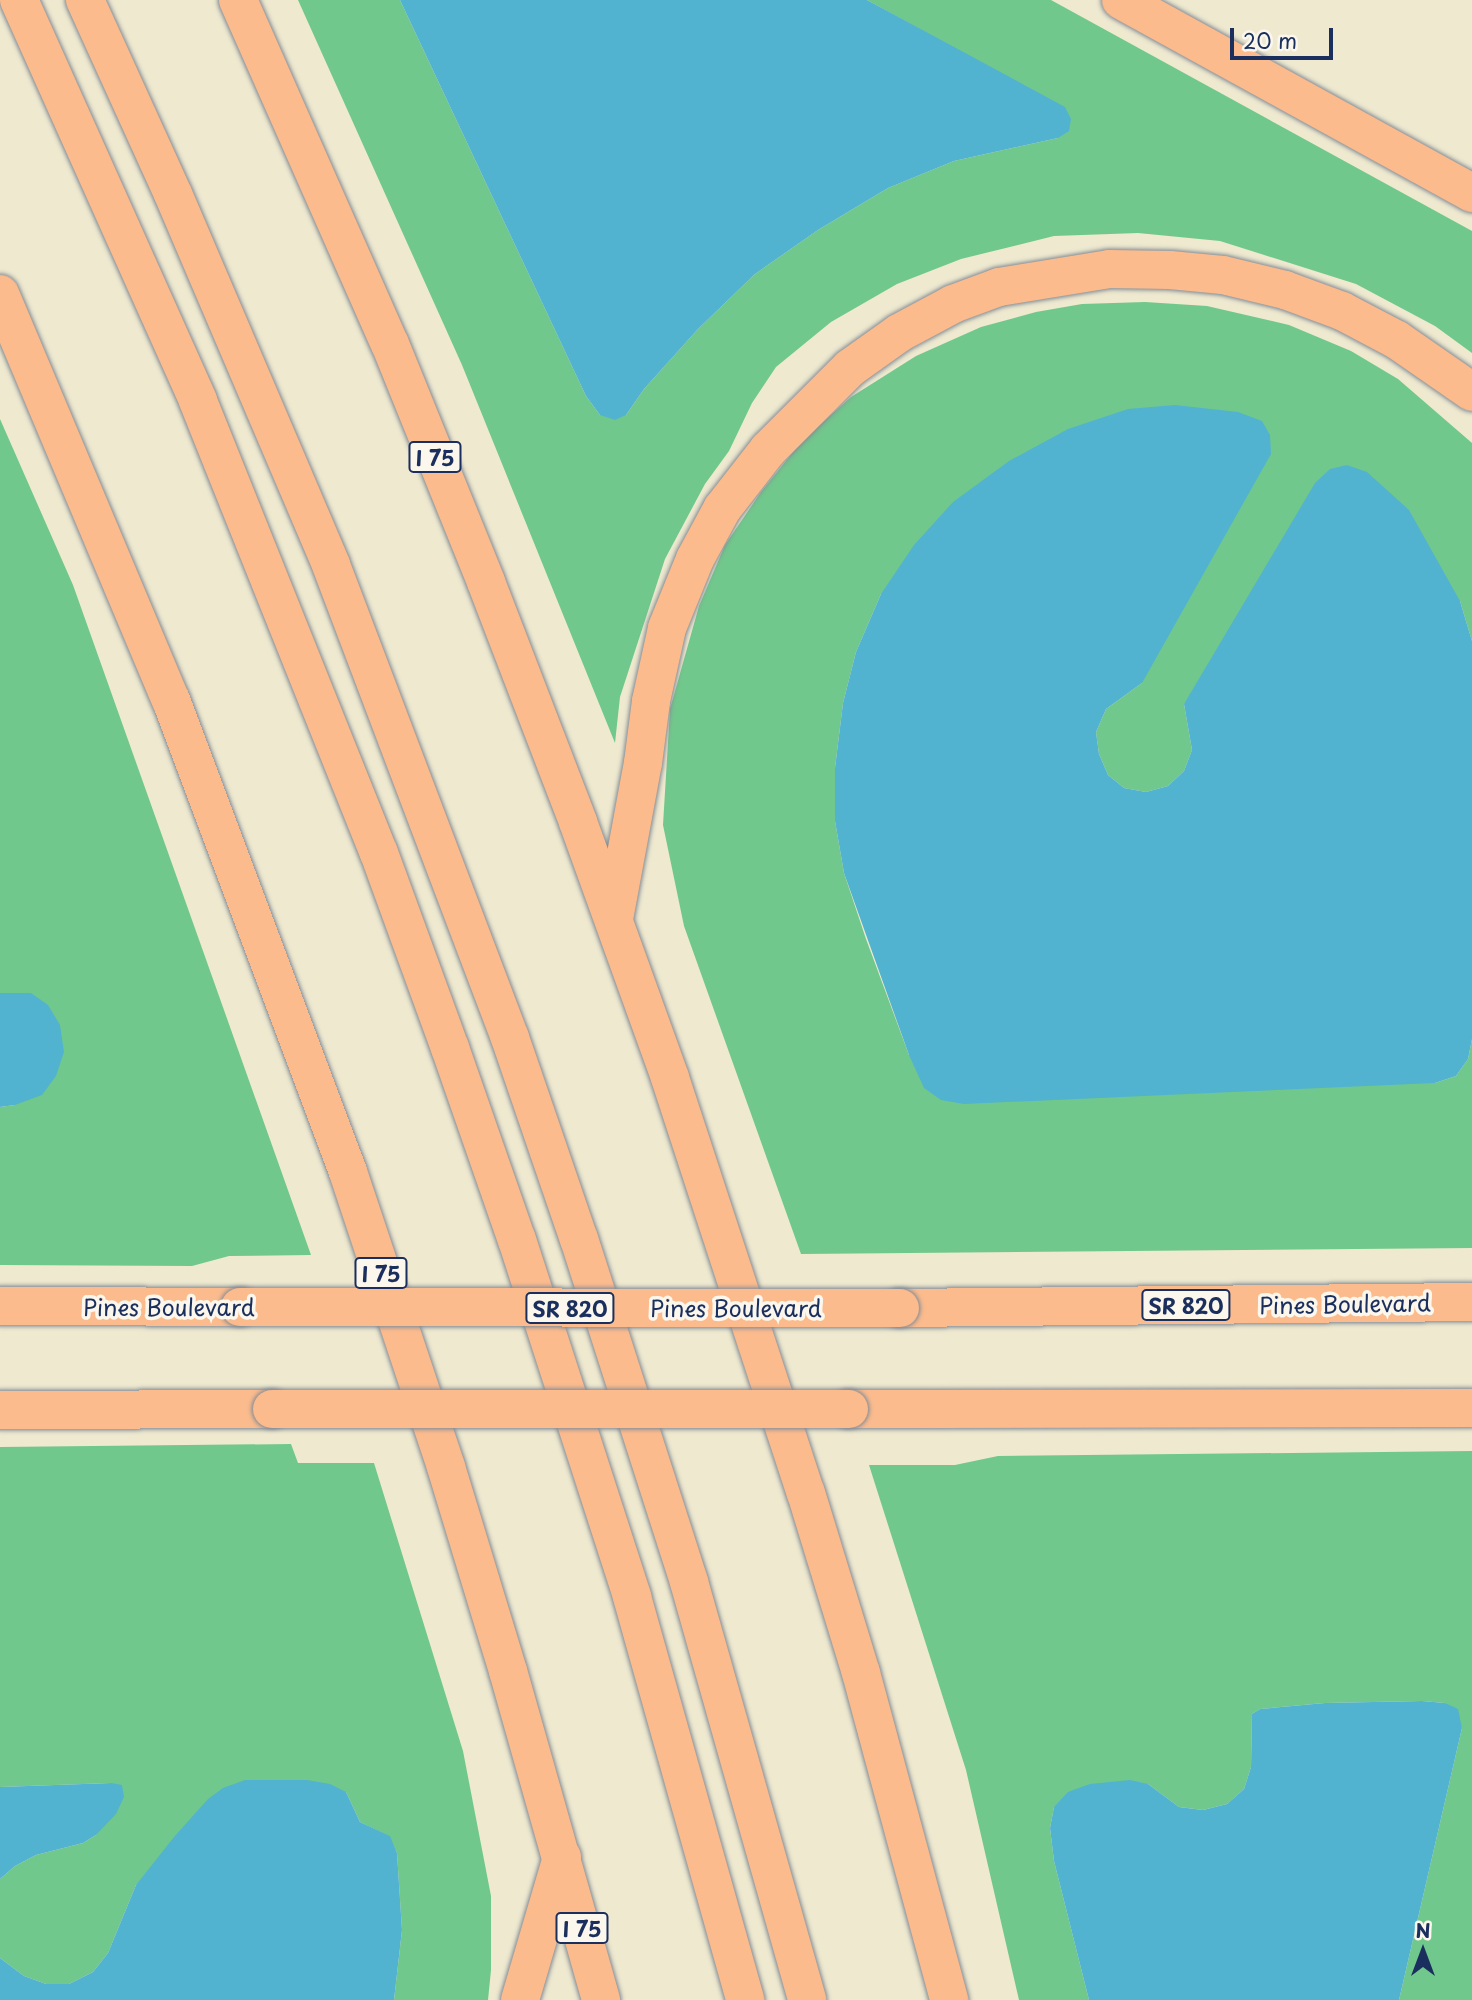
<!DOCTYPE html>
<html>
<head>
<meta charset="utf-8">
<style>
  body { margin:0 }
  #map { position:relative; width:1472px; height:2000px; overflow:hidden; background:#eee9cf; font-family:"Playpen Sans",sans-serif }
  div>[style] { position:absolute }
  .green>* { inset:0; background:#71c88c }
  .water>* { inset:0; background:#51b3cf }
  .roads { filter:drop-shadow(0 0 2px #848c96) drop-shadow(0 0 2px #848c96) }
  .primary>* { height:38px; margin:-19px; padding:0 19px; transform-origin:19px; border-radius:19px; background:#fbbb8d }
  .trunk>* { height:38px; margin:-19px; padding:0 19px; transform-origin:19px; border-radius:19px; background:#fbbb8d }
  .motorway>* { height:38px; margin:-19px; padding:0 19px; transform-origin:19px; border-radius:19px; background:#fbbb8d }
  .bridges { filter:drop-shadow(0 0 2px #848c96) drop-shadow(0 0 2px #848c96) }
  .trunk-bridge>* { height:38px; margin:-19px; padding:0 19px; transform-origin:19px; border-radius:19px; background:#fbbb8d }
  span { translate:-50% -50%; white-space:nowrap; text-align:center; line-height:1.15; -webkit-text-stroke:7px #fbf7ec; paint-order:stroke }
  .shield-label span { padding:2px 5px; background:#fbf7ec; border:2px solid; border-radius:5px; -webkit-text-stroke-width:0 }
  .shield-label { font-size:21px; color:#1b2f5e; font-weight:700 }
  .street-label { font-size:23px; color:#1b2f5e }
  .north { position:absolute; left:1388px; top:1916px; width:70px; height:70px; -webkit-text-stroke:5px #fbf7ec; paint-order:stroke; rotate:0deg; font-size:19px; font-weight:700; line-height:28px; text-align:center; color:#1b2f5e }
  .north::after { content:''; display:block; margin:auto; width:24px; height:32px; background:#1b2f5e; clip-path:polygon(50% 0,100% 100%,50% 72%,0 100%) }
  .scale { position:absolute; left:1230px; top:28px; width:103px; height:32px; box-sizing:border-box; border:4px solid #1b2f5e; border-top:0; padding-left:9px; font-size:21px; line-height:24px; white-space:nowrap; color:#1b2f5e; -webkit-text-stroke:5px #fbf7ec; paint-order:stroke }
</style>
</head>
<body>
<div id="map">
  <div class="green">
    <div style="clip-path:polygon(298px 0,400px 0,586px 396px,600px 415px,626px 415px,644px 389px,698px 329px,755px 274px,818px 230px,888px 188px,954px 161px,1058px 138px,936px 38px,867px 0,1051px 0,1472px 231px,1472px 353px,1435px 326px,1356px 284px,1220px 241px,1138px 233px,1054px 236px,961px 259px,897px 284px,831px 322px,776px 367px,752px 403px,729px 451px,705px 484px,665px 559px,620px 697px,615px 743px,462px 365px)"></div>
    <div style="clip-path:polygon(1145px 302px,1207px 306px,1289px 325px,1351px 351px,1398px 379px,1472px 443px,1472px 641px,1460px 601px,1184px 704px,1192px 750px,1184px 771px,1168px 786px,1146px 792px,1124px 788px,1108px 775px,1099px 754px,1096px 732px,1106px 709px,1142px 683px,881px 594px,856px 652px,843px 703px,835px 768px,835px 821px,844px 873px,866px 939px,909px 1055px,1435px 1083px,1456px 1076px,1468px 1059px,1472px 1039px,1472px 1248px,801px 1254px,684px 926px,663px 825px,670px 709px,699px 606px,725px 545px,761px 492px,802px 441px,851px 397px,916px 356px,981px 327px,1036px 312px,1082px 304px)"></div>
    <div style="clip-path:polygon(0 419px,73px 585px,311px 1255px,229px 1256px,192px 1266px,0 1265px,0 1107px,15px 1105px,31px 993px,0 993px)"></div>
    <div style="clip-path:polygon(291px 1444px,298px 1463px,374px 1463px,463px 1751px,491px 1896px,491px 1970px,488px 2000px,394px 2000px,402px 1930px,397px 1853px,389px 1836px,360px 1822px,346px 1792px,136px 1885px,108px 1953px,93px 1972px,69px 1984px,46px 1984px,24px 1976px,0 1958px,0 1879px,15px 1866px,36px 1855px,83px 1843px,96px 1835px,111px 1783px,0 1787px,0 1447px)"></div>
    <div style="clip-path:polygon(1472px 1451px,1472px 2000px,1399px 2000px,1462px 1728px,1445px 1703px,1422px 1701px,1325px 1703px,1260px 1709px,1252px 1714px,1251px 1767px,1244px 1789px,1227px 1804px,1203px 1810px,1179px 1807px,1148px 1784px,1054px 1807px,1050px 1828px,1054px 1861px,1089px 2000px,1019px 2000px,966px 1770px,869px 1465px,955px 1465px,998px 1456px)"></div>
  </div>
  <div class="water">
    <div style="clip-path:polygon(400px 0,867px 0,1065px 107px,1071px 119px,1069px 131px,1058px 138px,954px 161px,888px 188px,818px 230px,755px 274px,698px 329px,644px 389px,626px 415px,615px 420px,600px 415px,586px 396px)"></div>
    <div style="clip-path:polygon(1175px 405px,1238px 412px,1262px 421px,1270px 435px,1271px 454px,1142px 683px,1106px 709px,1096px 732px,1099px 754px,1108px 775px,1124px 788px,1146px 792px,1168px 786px,1184px 771px,1192px 750px,1184px 704px,1315px 483px,1330px 469px,1347px 465px,1367px 472px,1409px 510px,1460px 601px,1472px 641px,1472px 1039px,1468px 1059px,1456px 1076px,1435px 1083px,964px 1104px,941px 1100px,924px 1088px,909px 1055px,844px 873px,835px 821px,835px 768px,843px 703px,856px 652px,881px 594px,914px 545px,953px 502px,1009px 461px,1068px 429px,1128px 409px)"></div>
    <div style="clip-path:polygon(0 993px,31px 993px,48px 1005px,60px 1025px,64px 1052px,56px 1076px,42px 1095px,15px 1105px,0 1107px)"></div>
    <div style="clip-path:polygon(1422px 1701px,1445px 1703px,1458px 1709px,1462px 1728px,1399px 2000px,1089px 2000px,1054px 1861px,1050px 1828px,1054px 1807px,1068px 1792px,1090px 1784px,1130px 1780px,1148px 1784px,1179px 1807px,1203px 1810px,1227px 1804px,1244px 1789px,1251px 1767px,1252px 1714px,1260px 1709px,1325px 1703px)"></div>
    <div style="clip-path:polygon(245px 1780px,307px 1780px,330px 1784px,346px 1792px,360px 1822px,390px 1836px,397px 1853px,402px 1930px,394px 2000px,0 2000px,0 1958px,24px 1976px,46px 1984px,69px 1984px,93px 1972px,108px 1953px,136px 1885px,174px 1837px,208px 1799px,223px 1788px)"></div>
    <div style="clip-path:polygon(111px 1783px,122px 1785px,124px 1797px,116px 1814px,96px 1835px,83px 1843px,36px 1855px,15px 1866px,0 1879px,0 1787px)"></div>
  </div>
  <div class="roads">
    <div class="primary">
      <div style="left:849px;top:1409px;width:83px"></div>
    </div>
    <div class="trunk">
      <div style="left:0;top:1306px;width:240px;rotate:0.2deg"></div>
      <div style="left:900px;top:1308px;width:572px;rotate:-0.6deg"></div>
      <div style="left:932px;top:1409px;width:540px;rotate:-0.11deg"></div>
      <div style="left:0;top:1410px;width:272px;rotate:-0.2deg"></div>
    </div>
    <div class="motorway">
      <div style="left:19px;top:0;width:439px;rotate:65.9deg"></div>
      <div style="left:198px;top:401px;width:487px;rotate:68.2deg"></div>
      <div style="left:379px;top:853px;width:208px;rotate:70deg"></div>
      <div style="left:450px;top:1048px;width:203px;rotate:70.8deg"></div>
      <div style="left:517px;top:1240px;width:375px;rotate:72.1deg"></div>
      <div style="left:632px;top:1597px;width:419px;rotate:74.3deg"></div>
      <div style="left:85px;top:0;width:213px;rotate:65.6deg"></div>
      <div style="left:173px;top:194px;width:403px;rotate:66.9deg"></div>
      <div style="left:331px;top:565px;width:506px;rotate:69.27deg"></div>
      <div style="left:510px;top:1038px;width:213px;rotate:71.1deg"></div>
      <div style="left:579px;top:1239px;width:360px;rotate:72.2deg"></div>
      <div style="left:689px;top:1582px;width:434px;rotate:74.2deg"></div>
      <div style="left:238px;top:0;width:376px;rotate:66.2deg"></div>
      <div style="left:390px;top:344px;width:257px;rotate:68deg"></div>
      <div style="left:486px;top:582px;width:257px;rotate:69deg"></div>
      <div style="left:578px;top:822px;width:272px;rotate:70.2deg"></div>
      <div style="left:670px;top:1078px;width:437px;rotate:71.9deg"></div>
      <div style="left:806px;top:1493px;width:188px;rotate:73deg"></div>
      <div style="left:861px;top:1673px;width:339px;rotate:74.9deg"></div>
      <div style="left:1121px;top:0;width:401px;rotate:28.8deg"></div>
      <div style="left:0;top:294px;width:441px;rotate:67.2deg"></div>
      <div style="left:171px;top:700px;width:504px;rotate:69.44deg"></div>
      <div style="left:348px;top:1172px;width:311px;rotate:71.6deg"></div>
      <div style="left:446px;top:1467px;width:213px;rotate:73.1deg"></div>
      <div style="left:508px;top:1671px;width:342px;rotate:74.2deg"></div>
      <div style="left:614px;top:919px;width:159px;rotate:-79.5deg"></div>
      <div style="left:643px;top:763px;width:63px;rotate:-82.6deg"></div>
      <div style="left:651px;top:701px;width:75px;rotate:-77.6deg"></div>
      <div style="left:667px;top:628px;width:74px;rotate:-67.9deg"></div>
      <div style="left:695px;top:559px;width:57px;rotate:-61.6deg"></div>
      <div style="left:722px;top:509px;width:75px;rotate:-52.1deg"></div>
      <div style="left:768px;top:450px;width:116px;rotate:-45deg"></div>
      <div style="left:850px;top:368px;width:60px;rotate:-35.5deg"></div>
      <div style="left:899px;top:333px;width:61px;rotate:-28.2deg"></div>
      <div style="left:953px;top:304px;width:49px;rotate:-20.3deg"></div>
      <div style="left:999px;top:287px;width:112px;rotate:-9.2deg"></div>
      <div style="left:1110px;top:269px;width:60px;rotate:1deg"></div>
      <div style="left:1170px;top:270px;width:53px;rotate:5.4deg"></div>
      <div style="left:1223px;top:275px;width:64px;rotate:13.6deg"></div>
      <div style="left:1285px;top:290px;width:61px;rotate:20.2deg"></div>
      <div style="left:1342px;top:311px;width:62px;rotate:27.8deg"></div>
      <div style="left:1397px;top:340px;width:91px;rotate:34.7deg"></div>
      <div style="left:520px;top:2000px;width:149px;rotate:-73.6deg"></div>
    </div>
  </div>
  <div class="bridges">
    <div class="trunk-bridge">
      <div style="left:240px;top:1307px;width:660px;rotate:0.09deg"></div>
      <div style="left:272px;top:1409px;width:577px"></div>
    </div>
  </div>
  <div class="shield-label">
    <span style="left:435px;top:457px">I 75</span>
    <span style="left:381px;top:1273px">I 75</span>
    <span style="left:1186px;top:1305px">SR 820</span>
    <span style="left:570px;top:1308px">SR 820</span>
    <span style="left:582px;top:1928px">I 75</span>
  </div>
  <div class="street-label">
    <span style="left:1345px;top:1304px;rotate:-1deg">Pines Boulevard</span>
    <span style="left:169px;top:1307px">Pines Boulevard</span>
    <span style="left:736px;top:1308px">Pines Boulevard</span>
  </div>
  <div class="north">N</div>
  <div class="scale">20 m</div>
</div>
</body>
</html>
